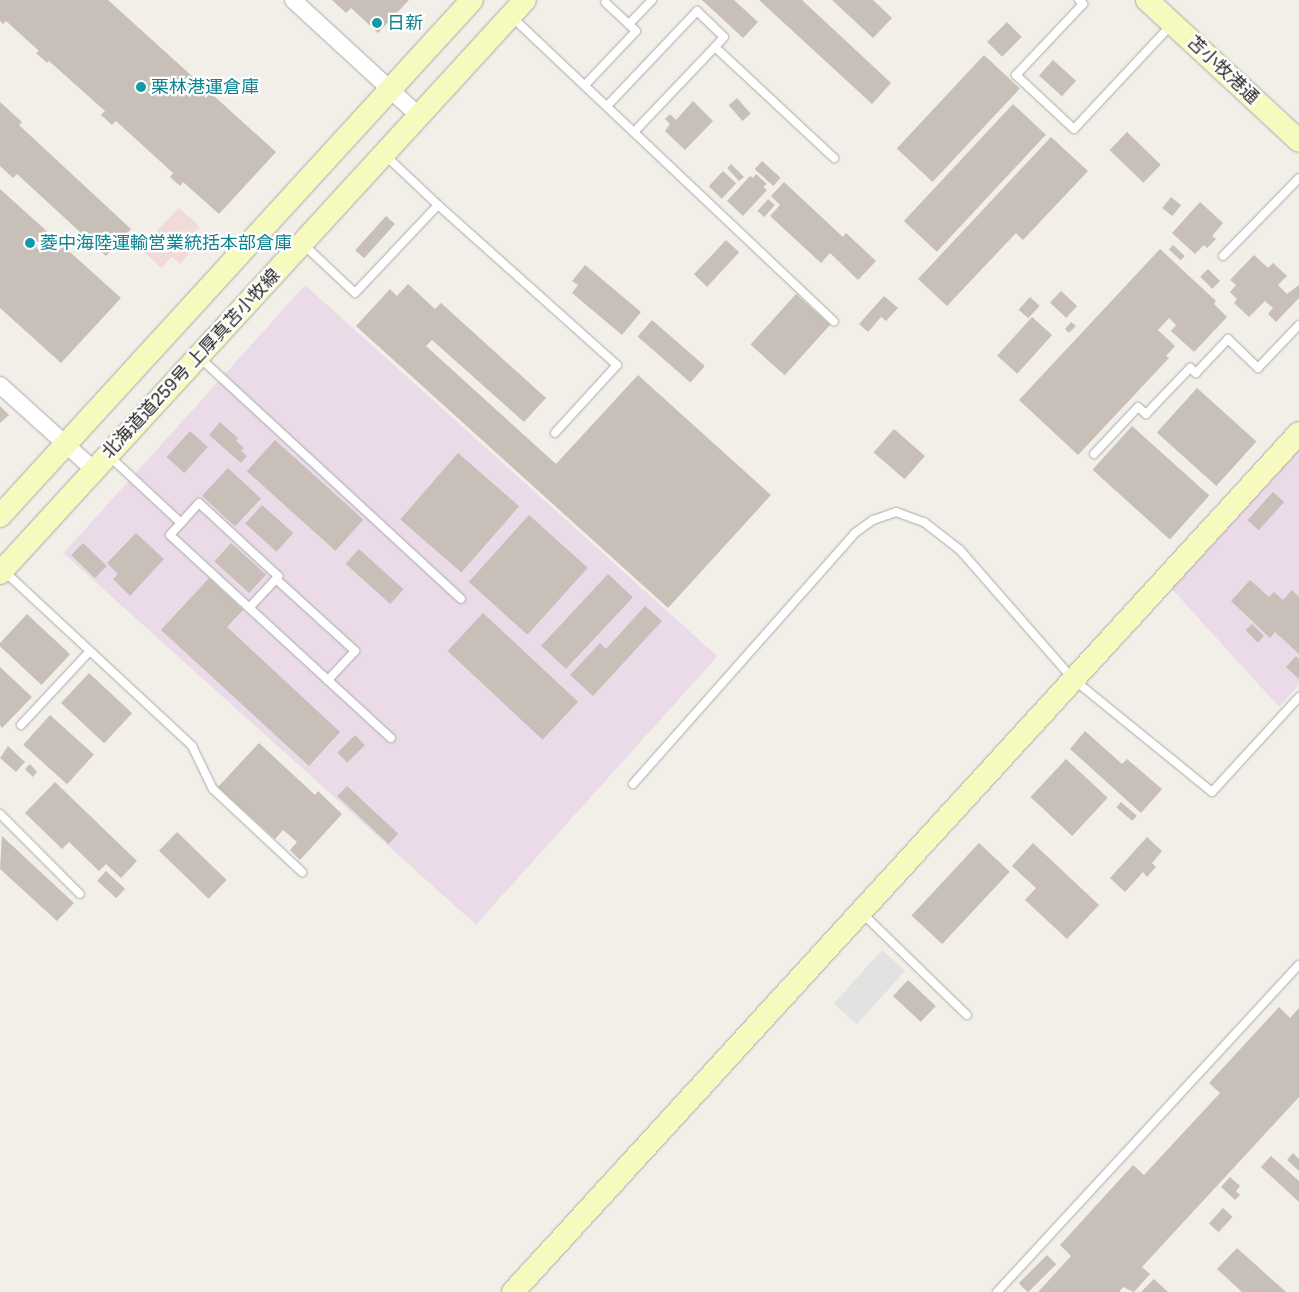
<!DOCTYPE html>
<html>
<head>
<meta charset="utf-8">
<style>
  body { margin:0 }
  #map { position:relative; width:1299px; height:1292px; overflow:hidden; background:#f2efe9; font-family:Helvetica,"Noto Sans JP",sans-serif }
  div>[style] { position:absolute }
  .commercial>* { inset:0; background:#f2dad9 }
  .industrial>* { inset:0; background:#ebdbe8; transform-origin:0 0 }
  .parking>* { inset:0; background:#e2e2e2; transform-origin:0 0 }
  .building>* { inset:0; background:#c7bfb8; transform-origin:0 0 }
  .roads { filter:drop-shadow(0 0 1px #a9a9a9) drop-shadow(0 0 1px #a9a9a9) }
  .lane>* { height:8px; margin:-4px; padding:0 4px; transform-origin:4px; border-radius:4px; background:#fff }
  .street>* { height:16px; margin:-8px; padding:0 8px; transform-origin:8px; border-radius:8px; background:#fff }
  .secondary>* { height:22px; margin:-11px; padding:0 11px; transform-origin:11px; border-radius:11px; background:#f7fabf }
  .dots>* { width:14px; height:14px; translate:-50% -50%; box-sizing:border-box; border:2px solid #fff; border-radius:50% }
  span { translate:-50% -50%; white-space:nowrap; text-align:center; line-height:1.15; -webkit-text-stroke:4.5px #fff; paint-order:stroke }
  .culture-label { font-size:18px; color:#0d838f }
  .left { translate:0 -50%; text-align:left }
  .street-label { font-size:18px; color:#222 }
</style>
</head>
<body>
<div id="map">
  <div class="commercial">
    <div style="clip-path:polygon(179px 208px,200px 227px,182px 246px,190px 253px,180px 264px,172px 257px,161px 268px,140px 248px)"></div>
  </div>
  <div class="industrial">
    <div style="left:305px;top:285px;width:555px;height:361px;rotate:42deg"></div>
    <div style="clip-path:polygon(1299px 449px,1299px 685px,1279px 707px,1171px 588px)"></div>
  </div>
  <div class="parking">
    <div style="left:882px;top:950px;width:31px;height:72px;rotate:42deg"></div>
  </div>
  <div class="building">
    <div style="clip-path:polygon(0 0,108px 0,276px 152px,219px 214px,183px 182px,180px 186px,170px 177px,173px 173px,116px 121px,112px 125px,101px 115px,105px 111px,49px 61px,47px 63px,36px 53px,39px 51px,6px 21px,3px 24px,0 21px)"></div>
    <div style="clip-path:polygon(332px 0,409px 0,378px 33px,351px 8px,346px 13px)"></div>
    <div style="clip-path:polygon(702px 0,734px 0,758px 22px,743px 38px)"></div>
    <div style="clip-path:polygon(759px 0,802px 0,891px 83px,872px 104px)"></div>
    <div style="clip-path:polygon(832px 0,873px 0,892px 18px,873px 38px)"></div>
    <div style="left:1007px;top:22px;width:21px;height:28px;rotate:45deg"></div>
    <div style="left:984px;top:55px;width:49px;height:128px;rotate:43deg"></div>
    <div style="left:1053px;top:60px;width:31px;height:21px;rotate:42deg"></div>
    <div style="left:737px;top:98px;width:21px;height:11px;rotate:49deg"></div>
    <div style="clip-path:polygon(693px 101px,713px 121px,685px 150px,665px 131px,670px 124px,665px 119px,670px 114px,676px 120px)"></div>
    <div style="clip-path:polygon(0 102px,22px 122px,19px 125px,131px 229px,106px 256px,17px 174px,13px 178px,0 166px)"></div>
    <div style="left:1013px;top:104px;width:45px;height:160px;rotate:43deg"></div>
    <div style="left:1127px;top:132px;width:47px;height:25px;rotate:44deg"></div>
    <div style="clip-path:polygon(1051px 137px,1088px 171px,1023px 240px,1016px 233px,947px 306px,918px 279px)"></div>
    <div style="left:762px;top:161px;width:25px;height:11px;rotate:42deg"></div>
    <div style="clip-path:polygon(731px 164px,744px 177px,739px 181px,727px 168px)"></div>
    <div style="left:723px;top:171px;width:18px;height:21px;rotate:43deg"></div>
    <div style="clip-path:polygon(756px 174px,767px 184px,763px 187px,767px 190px,743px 216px,727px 201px,750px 176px,753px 178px)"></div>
    <div style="clip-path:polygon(784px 182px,843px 237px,846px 233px,876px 261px,858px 280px,830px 253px,821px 263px,770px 216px,780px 205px,771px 196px)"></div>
    <div style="clip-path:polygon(0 189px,121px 298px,61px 363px,0 308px)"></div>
    <div style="left:1171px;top:197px;width:13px;height:14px;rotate:39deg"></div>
    <div style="left:768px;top:199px;width:9px;height:16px;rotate:41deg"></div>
    <div style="clip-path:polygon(1200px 202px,1223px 223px,1212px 236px,1216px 239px,1207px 248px,1204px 245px,1195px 254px,1172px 233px)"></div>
    <div style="left:386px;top:216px;width:12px;height:46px;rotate:42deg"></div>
    <div style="left:726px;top:240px;width:18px;height:47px;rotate:43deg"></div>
    <div style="left:1173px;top:245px;width:16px;height:6px;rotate:43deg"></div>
    <div style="clip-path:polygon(1160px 249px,1216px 301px,1214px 304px,1227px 317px,1194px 352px,1171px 331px,1176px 325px,1169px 318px,1158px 330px,1175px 346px,1166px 356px,1169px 358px,1078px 455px,1019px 400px)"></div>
    <div style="clip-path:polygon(1254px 255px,1268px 268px,1273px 263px,1287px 276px,1278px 285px,1287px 294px,1299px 285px,1299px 298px,1276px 322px,1268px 314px,1273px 308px,1265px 301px,1249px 317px,1234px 303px,1237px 299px,1230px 292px,1236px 285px,1230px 280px)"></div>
    <div style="clip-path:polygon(585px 265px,641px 312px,622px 335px,572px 293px,578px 285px,572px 281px)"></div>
    <div style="left:1208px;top:269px;width:17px;height:11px;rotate:45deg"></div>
    <div style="clip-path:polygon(408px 284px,435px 309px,441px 303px,546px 398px,524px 422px,432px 340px,426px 346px,556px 464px,638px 375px,771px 495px,668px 608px,356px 326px,390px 289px,397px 296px)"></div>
    <div style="left:1061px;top:291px;width:22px;height:16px;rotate:43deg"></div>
    <div style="left:796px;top:294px;width:46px;height:68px;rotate:42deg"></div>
    <div style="clip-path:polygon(884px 296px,898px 308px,886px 321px,881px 317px,868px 332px,859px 324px)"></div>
    <div style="left:1030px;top:297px;width:13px;height:17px;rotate:42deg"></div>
    <div style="left:1032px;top:317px;width:27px;height:52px;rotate:42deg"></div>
    <div style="left:652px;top:320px;width:70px;height:22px;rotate:41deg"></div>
    <div style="clip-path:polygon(1071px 322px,1076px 326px,1069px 333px,1065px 329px)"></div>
    <div style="left:1197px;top:388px;width:80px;height:60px;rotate:42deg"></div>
    <div style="clip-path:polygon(0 406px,9px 415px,0 423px)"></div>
    <div style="clip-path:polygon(220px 422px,238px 438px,236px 441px,244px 448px,241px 451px,247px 456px,241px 463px,209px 435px)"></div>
    <div style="left:1132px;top:426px;width:104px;height:59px;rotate:42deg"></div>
    <div style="left:894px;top:429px;width:41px;height:31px;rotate:41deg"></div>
    <div style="left:190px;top:431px;width:24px;height:35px;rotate:42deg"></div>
    <div style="left:275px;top:440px;width:119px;height:42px;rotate:42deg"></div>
    <div style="left:458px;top:453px;width:81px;height:88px;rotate:41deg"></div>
    <div style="left:228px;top:468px;width:45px;height:38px;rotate:43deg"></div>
    <div style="left:1273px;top:492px;width:15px;height:38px;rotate:42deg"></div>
    <div style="left:262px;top:505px;width:42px;height:25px;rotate:42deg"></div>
    <div style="left:529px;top:515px;width:79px;height:90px;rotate:42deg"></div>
    <div style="clip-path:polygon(136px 533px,164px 559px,130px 596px,113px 579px,118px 574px,107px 563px)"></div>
    <div style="left:83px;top:543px;width:33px;height:17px;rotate:44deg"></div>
    <div style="left:231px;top:543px;width:47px;height:25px;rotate:42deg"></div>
    <div style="left:359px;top:549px;width:60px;height:20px;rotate:42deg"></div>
    <div style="left:608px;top:574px;width:34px;height:98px;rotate:43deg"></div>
    <div style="clip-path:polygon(209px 578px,243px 610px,227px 627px,340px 732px,309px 766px,161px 630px)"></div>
    <div style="clip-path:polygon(1250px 580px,1269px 597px,1274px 592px,1283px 600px,1292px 590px,1299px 597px,1299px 654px,1275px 632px,1270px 638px,1231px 601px)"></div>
    <div style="clip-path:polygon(645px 606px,662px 621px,593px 696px,570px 675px,600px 643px,606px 649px)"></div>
    <div style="left:483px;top:613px;width:130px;height:52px;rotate:43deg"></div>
    <div style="left:27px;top:614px;width:59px;height:42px;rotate:43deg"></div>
    <div style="left:1252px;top:624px;width:17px;height:9px;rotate:45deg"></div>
    <div style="clip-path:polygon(1296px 656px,1299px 659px,1299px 679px,1286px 667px)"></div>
    <div style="clip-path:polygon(0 667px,32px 697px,2px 728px,0 725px)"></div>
    <div style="left:89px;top:673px;width:59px;height:41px;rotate:43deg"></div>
    <div style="left:50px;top:715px;width:59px;height:40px;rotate:42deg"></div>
    <div style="clip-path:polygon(1085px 731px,1122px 764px,1127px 759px,1162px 789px,1141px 813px,1070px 749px)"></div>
    <div style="left:355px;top:735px;width:14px;height:25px;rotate:45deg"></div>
    <div style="clip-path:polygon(259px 743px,315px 795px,318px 791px,342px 814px,300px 860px,290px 850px,297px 842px,283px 830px,275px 839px,218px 787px)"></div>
    <div style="clip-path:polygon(8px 746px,25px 762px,16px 772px,0 758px)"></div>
    <div style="left:1066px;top:759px;width:57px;height:52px;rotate:43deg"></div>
    <div style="clip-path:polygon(30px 764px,37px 772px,33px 777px,25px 769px)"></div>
    <div style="clip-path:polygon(55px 782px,137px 861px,121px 878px,106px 864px,99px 871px,69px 842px,62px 849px,25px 813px)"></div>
    <div style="left:347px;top:786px;width:70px;height:14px;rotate:43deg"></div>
    <div style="left:1121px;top:802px;width:21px;height:7px;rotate:41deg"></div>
    <div style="left:177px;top:832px;width:69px;height:26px;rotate:44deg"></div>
    <div style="clip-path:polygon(2px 836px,74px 903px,57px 921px,0 869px)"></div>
    <div style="clip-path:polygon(1147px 837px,1162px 851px,1152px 863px,1156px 867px,1147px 877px,1143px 872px,1125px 892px,1110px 878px)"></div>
    <div style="left:979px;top:843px;width:42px;height:99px;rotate:43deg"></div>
    <div style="clip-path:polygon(1033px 843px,1099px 905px,1067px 939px,1025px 900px,1036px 888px,1012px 866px)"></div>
    <div style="left:106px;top:871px;width:26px;height:13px;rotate:43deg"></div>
    <div style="left:908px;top:980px;width:38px;height:22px;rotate:43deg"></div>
    <div style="clip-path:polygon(1279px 1007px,1290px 1018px,1299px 1008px,1299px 1097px,1142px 1267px,1150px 1274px,1134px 1292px,1123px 1287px,1119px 1292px,1038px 1292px,1071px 1256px,1060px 1245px,1133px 1165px,1144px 1175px,1220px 1093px,1209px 1083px)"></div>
    <div style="clip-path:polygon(1293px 1153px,1299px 1159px,1299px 1171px,1287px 1160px)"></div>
    <div style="clip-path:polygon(1271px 1156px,1299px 1181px,1299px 1202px,1261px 1167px)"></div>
    <div style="clip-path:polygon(1230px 1177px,1240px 1186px,1236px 1191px,1240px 1195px,1235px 1200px,1221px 1187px)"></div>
    <div style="left:1223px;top:1208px;width:13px;height:21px;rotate:42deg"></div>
    <div style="clip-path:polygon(1237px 1248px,1286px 1292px,1242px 1292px,1217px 1269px)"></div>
    <div style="left:1047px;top:1255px;width:13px;height:40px;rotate:45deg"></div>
    <div style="clip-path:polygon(1154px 1279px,1168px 1292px,1141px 1292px)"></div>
  </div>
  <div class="roads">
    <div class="lane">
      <div style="left:1079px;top:0;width:6px;rotate:45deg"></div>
      <div style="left:1083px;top:4px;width:98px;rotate:133.3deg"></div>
      <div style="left:1016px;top:75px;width:79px;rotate:43deg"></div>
      <div style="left:1074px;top:129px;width:142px;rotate:-47deg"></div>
      <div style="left:512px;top:17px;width:443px;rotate:43.4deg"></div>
      <div style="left:629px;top:24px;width:33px;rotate:-46deg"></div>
      <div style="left:585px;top:85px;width:74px;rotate:-46.6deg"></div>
      <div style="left:636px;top:31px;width:42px;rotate:-136.9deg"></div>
      <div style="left:607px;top:106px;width:131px;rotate:-46.5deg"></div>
      <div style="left:697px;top:11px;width:37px;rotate:44deg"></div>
      <div style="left:724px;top:37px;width:13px;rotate:132deg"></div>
      <div style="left:634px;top:132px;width:117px;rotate:-46.4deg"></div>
      <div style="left:715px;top:47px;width:163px;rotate:43deg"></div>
      <div style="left:438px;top:205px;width:240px;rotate:41.8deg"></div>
      <div style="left:617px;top:365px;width:92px;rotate:132.4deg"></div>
      <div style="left:303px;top:244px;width:71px;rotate:43.3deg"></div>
      <div style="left:355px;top:293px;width:121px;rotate:-46.7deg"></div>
      <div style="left:438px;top:205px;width:73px;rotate:-136.7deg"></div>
      <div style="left:1223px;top:256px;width:109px;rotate:-45.7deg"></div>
      <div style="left:200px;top:358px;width:355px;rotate:42.7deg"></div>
      <div style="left:1094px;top:454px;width:64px;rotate:-46.9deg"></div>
      <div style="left:1138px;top:407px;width:11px;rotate:41deg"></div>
      <div style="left:1146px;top:414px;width:64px;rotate:-46.3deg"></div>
      <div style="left:1190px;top:368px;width:8px;rotate:40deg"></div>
      <div style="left:1196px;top:373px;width:47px;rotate:-46.7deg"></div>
      <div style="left:1228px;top:339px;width:42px;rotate:44deg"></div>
      <div style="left:1258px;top:368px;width:59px;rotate:-46.4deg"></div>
      <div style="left:109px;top:456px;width:98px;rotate:42.9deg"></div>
      <div style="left:181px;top:523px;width:16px;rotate:133deg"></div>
      <div style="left:170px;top:535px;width:300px;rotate:42.6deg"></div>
      <div style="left:181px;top:523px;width:27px;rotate:-48deg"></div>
      <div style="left:199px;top:503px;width:108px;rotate:42.7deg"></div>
      <div style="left:278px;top:576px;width:4px;rotate:124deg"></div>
      <div style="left:4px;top:571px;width:257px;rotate:42.9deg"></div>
      <div style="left:192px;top:746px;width:48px;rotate:64deg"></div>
      <div style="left:213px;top:789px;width:122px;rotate:43deg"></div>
      <div style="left:249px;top:608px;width:40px;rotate:-47deg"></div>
      <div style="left:276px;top:579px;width:107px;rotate:42.3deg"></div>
      <div style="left:355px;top:651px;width:40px;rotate:133deg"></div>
      <div style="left:21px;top:725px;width:101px;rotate:-47deg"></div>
      <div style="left:633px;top:784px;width:335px;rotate:-48.5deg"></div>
      <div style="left:855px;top:533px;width:22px;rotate:-36deg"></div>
      <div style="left:873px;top:520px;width:24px;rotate:-19deg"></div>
      <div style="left:896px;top:512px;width:30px;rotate:20deg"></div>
      <div style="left:924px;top:522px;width:46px;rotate:37.9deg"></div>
      <div style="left:960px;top:550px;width:171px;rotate:48.8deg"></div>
      <div style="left:1073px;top:679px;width:179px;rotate:39.1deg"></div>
      <div style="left:1212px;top:792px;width:129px;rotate:-47.5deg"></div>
      <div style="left:0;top:814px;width:113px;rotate:45deg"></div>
      <div style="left:863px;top:914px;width:145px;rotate:44.2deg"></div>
      <div style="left:997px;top:1292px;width:445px;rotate:-47.3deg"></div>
    </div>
    <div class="street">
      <div style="left:293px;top:0;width:171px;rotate:42.6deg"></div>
      <div style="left:0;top:385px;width:127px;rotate:42.1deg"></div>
    </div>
    <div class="secondary">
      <div style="left:1147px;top:0;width:207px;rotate:42.8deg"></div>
      <div style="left:0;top:516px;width:699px;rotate:-47.55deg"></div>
      <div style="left:0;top:573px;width:777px;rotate:-47.5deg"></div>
      <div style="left:513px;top:1292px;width:1164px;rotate:-47.54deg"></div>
    </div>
  </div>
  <div class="dots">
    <div style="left:377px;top:23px;background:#0f9aa8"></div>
    <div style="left:141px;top:87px;background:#0f9aa8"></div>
    <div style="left:30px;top:243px;background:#0f9aa8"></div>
  </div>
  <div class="culture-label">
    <span class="left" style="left:387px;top:23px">日新</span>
    <span class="left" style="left:151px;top:87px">栗林港運倉庫</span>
    <span class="left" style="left:40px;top:243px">菱中海陸運輸営業統括本部倉庫</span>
  </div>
  <div class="street-label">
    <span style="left:1223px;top:70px;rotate:43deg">苫小牧港通</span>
    <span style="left:191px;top:364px;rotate:-47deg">北海道道259号 上厚真苫小牧線</span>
  </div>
</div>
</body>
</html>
